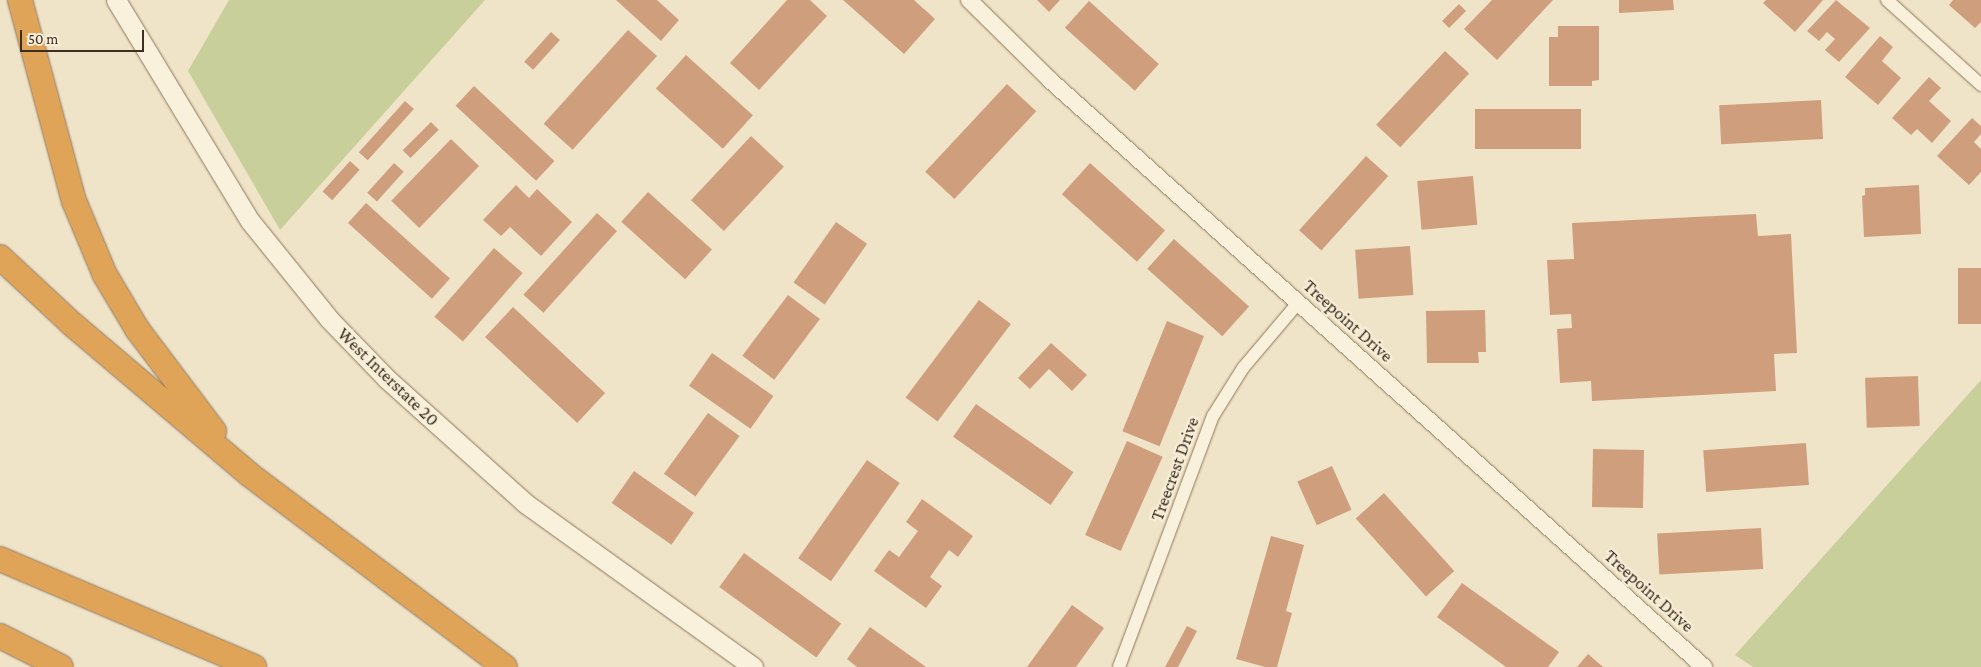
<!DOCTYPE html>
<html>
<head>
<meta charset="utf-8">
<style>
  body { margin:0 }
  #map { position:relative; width:1981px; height:667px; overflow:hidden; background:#f0e4c8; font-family:"Crimson Pro",serif }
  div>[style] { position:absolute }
  .green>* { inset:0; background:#c9cf9b }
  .building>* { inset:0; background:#cf9f7d; transform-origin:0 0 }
  .roads { filter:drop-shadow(0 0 1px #8d765c) drop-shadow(0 0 1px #8d765c) }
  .minor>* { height:12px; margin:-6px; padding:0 6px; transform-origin:6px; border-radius:6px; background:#faf1dc }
  .tertiary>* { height:16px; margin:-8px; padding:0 8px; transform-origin:8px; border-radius:8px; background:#faf1dc }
  .secondary>* { height:19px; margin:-9.5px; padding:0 9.5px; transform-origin:9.5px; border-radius:9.5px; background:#faf1dc }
  .motorway>* { height:24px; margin:-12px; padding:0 12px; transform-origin:12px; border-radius:12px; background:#e0a458 }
  span { translate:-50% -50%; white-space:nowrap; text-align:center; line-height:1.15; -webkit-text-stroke:4.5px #f7eed8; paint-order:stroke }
  .street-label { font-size:18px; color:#3d2e20 }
  .scale { position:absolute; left:20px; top:30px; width:124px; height:22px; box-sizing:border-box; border:2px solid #3d2e20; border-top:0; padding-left:6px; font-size:15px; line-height:18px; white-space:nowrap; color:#3d2e20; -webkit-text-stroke:4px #f7eed8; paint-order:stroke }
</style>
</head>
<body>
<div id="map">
  <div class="green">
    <div style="clip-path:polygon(229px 0,485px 0,280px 230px,188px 71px)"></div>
    <div style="clip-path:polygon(1981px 380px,1981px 667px,1753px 667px,1735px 655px)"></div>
  </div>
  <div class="building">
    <div style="clip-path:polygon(616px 0,657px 0,679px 20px,661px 41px)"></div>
    <div style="clip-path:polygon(787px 0,810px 0,827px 16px,759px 90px,730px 63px)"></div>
    <div style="clip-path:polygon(843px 0,914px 0,935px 19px,904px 54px)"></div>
    <div style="clip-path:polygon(1037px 0,1060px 0,1049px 12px)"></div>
    <div style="clip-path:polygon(1492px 0,1553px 0,1497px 60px,1464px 29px)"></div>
    <div style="clip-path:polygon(1619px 0,1673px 0,1674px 10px,1619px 13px)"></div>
    <div style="clip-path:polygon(1766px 0,1823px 0,1795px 32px,1763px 3px)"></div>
    <div style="clip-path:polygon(1836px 0,1870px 28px,1839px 62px,1825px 50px,1835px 39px,1827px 32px,1819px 41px,1807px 31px)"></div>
    <div style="clip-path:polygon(1953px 0,1981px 0,1981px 22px,1975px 28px,1949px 5px)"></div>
    <div style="left:1089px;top:1px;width:94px;height:36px;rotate:42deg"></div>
    <div style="left:1459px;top:4px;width:10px;height:24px;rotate:45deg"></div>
    <div style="clip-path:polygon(1558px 26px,1599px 26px,1599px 80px,1592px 81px,1592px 86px,1549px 86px,1549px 37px,1558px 37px)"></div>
    <div style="left:628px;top:30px;width:39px;height:126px;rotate:42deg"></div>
    <div style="left:551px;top:32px;width:12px;height:40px;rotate:42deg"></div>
    <div style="clip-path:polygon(1880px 36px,1893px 47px,1882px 61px,1901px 78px,1878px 105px,1845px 77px)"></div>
    <div style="left:1445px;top:51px;width:33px;height:101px;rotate:43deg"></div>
    <div style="left:686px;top:55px;width:90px;height:45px;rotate:42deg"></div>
    <div style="clip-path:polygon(1929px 77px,1941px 88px,1929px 101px,1951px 121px,1932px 143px,1917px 129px,1911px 135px,1892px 118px)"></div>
    <div style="left:1007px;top:84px;width:40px;height:120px;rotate:43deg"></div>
    <div style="left:474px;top:86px;width:110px;height:27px;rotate:43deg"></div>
    <div style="left:1821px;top:100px;width:39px;height:102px;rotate:87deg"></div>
    <div style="left:405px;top:101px;width:12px;height:69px;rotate:42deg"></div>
    <div style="left:1475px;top:109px;width:106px;height:40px"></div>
    <div style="clip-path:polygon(1972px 118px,1981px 126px,1981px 134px,1974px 142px,1981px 149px,1981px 172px,1969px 185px,1937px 156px)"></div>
    <div style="left:431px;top:122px;width:11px;height:40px;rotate:45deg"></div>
    <div style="left:751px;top:136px;width:45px;height:88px;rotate:43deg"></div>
    <div style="left:451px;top:139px;width:39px;height:86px;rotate:44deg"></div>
    <div style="left:1366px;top:156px;width:30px;height:100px;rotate:42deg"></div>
    <div style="left:350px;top:161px;width:13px;height:41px;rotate:42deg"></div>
    <div style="left:394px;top:163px;width:13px;height:40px;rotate:42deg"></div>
    <div style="left:1090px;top:163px;width:101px;height:42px;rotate:42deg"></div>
    <div style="left:1473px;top:176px;width:49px;height:56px;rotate:85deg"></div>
    <div style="clip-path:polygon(516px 185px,529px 198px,537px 189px,572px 222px,541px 256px,510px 227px,501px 236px,483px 220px)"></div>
    <div style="clip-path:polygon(1919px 185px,1921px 234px,1864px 237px,1862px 196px,1865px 195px,1865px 188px)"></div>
    <div style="left:648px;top:192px;width:86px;height:40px;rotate:42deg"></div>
    <div style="left:366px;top:203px;width:113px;height:27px;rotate:42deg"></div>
    <div style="left:597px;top:213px;width:27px;height:110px;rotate:42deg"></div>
    <div style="clip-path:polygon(1756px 214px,1758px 236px,1791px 234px,1797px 353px,1774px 354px,1776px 391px,1592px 401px,1591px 381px,1560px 383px,1557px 329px,1572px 328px,1571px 314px,1550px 315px,1547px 260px,1574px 259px,1572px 223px)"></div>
    <div style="left:836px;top:222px;width:38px;height:74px;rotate:35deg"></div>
    <div style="left:1174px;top:239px;width:101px;height:40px;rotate:42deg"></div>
    <div style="left:1410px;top:246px;width:49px;height:55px;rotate:86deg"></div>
    <div style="left:494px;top:248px;width:38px;height:91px;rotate:41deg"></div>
    <div style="left:1981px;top:268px;width:56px;height:23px;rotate:90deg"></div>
    <div style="left:788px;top:295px;width:40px;height:76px;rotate:37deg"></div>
    <div style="left:979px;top:300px;width:40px;height:122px;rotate:37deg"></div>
    <div style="left:513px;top:307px;width:126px;height:41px;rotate:43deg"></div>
    <div style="clip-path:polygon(1485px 310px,1486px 352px,1478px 352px,1479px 363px,1427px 363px,1426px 311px)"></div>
    <div style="left:1167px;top:321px;width:40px;height:119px;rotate:22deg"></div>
    <div style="clip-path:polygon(1051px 343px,1087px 375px,1072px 391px,1049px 369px,1030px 389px,1018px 378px)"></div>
    <div style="left:712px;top:353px;width:75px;height:40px;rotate:35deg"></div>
    <div style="left:1918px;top:376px;width:50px;height:53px;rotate:88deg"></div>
    <div style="left:976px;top:404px;width:119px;height:40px;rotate:35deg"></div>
    <div style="left:708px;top:413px;width:39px;height:75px;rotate:36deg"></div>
    <div style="left:1127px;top:441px;width:39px;height:103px;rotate:24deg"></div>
    <div style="left:1806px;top:443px;width:42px;height:103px;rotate:86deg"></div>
    <div style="left:1593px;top:449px;width:51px;height:58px;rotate:1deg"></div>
    <div style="left:867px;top:460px;width:40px;height:120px;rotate:35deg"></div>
    <div style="left:1332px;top:466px;width:48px;height:38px;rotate:66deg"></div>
    <div style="left:634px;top:471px;width:73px;height:39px;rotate:35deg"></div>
    <div style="left:1384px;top:493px;width:105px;height:38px;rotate:48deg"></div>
    <div style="clip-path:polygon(922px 499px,973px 536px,958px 557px,949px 550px,930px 577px,942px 586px,926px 608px,874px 571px,889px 550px,899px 557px,918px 531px,906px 522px)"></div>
    <div style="left:1761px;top:528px;width:41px;height:104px;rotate:87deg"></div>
    <div style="clip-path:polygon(1271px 536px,1304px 545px,1286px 611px,1292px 613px,1277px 667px,1265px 667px,1236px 659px)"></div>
    <div style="left:744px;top:553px;width:120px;height:42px;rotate:36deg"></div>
    <div style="clip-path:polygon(1462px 583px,1559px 652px,1548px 667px,1506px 667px,1437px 617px)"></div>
    <div style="clip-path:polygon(1072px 605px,1104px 628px,1076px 667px,1027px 667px)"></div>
    <div style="clip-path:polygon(1187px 626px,1197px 631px,1178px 667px,1165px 667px)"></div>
    <div style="clip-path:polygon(870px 627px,926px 667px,857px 667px,847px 659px)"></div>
    <div style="clip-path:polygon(1588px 654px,1603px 667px,1577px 667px)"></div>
  </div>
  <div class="roads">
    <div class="minor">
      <div style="left:1887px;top:0;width:127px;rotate:42.1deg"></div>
      <div style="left:1119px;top:667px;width:268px;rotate:-69.5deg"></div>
      <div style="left:1213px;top:416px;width:57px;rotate:-58deg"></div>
      <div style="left:1243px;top:368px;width:85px;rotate:-49.8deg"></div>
    </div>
    <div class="tertiary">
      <div style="left:969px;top:0;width:114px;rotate:44.6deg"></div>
      <div style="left:1050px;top:80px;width:879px;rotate:41.91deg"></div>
    </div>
    <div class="secondary">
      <div style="left:116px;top:0;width:258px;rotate:58.8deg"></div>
      <div style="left:250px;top:221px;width:126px;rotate:51.1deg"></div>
      <div style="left:329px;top:319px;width:83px;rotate:46deg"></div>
      <div style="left:387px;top:379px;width:186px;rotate:41.9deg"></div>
      <div style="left:525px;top:503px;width:281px;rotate:35.7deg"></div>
    </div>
    <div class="motorway">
      <div style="left:20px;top:0;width:208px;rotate:75deg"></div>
      <div style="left:74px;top:201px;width:80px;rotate:67.3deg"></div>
      <div style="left:105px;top:275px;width:63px;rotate:59.3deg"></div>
      <div style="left:137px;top:329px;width:128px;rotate:53deg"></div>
      <div style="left:0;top:257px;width:98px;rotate:42.9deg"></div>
      <div style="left:72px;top:324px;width:233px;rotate:40.3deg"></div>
      <div style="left:250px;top:475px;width:319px;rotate:37deg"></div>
      <div style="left:0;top:559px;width:276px;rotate:23deg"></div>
      <div style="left:0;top:636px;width:68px;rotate:26.9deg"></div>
    </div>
  </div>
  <div class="street-label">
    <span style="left:1348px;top:321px;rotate:42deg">Treepoint Drive</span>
    <span style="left:388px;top:377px;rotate:44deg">West Interstate 20</span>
    <span style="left:1175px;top:469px;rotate:-70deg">Treecrest Drive</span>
    <span style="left:1649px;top:591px;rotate:42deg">Treepoint Drive</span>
  </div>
  <div class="scale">50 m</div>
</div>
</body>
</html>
